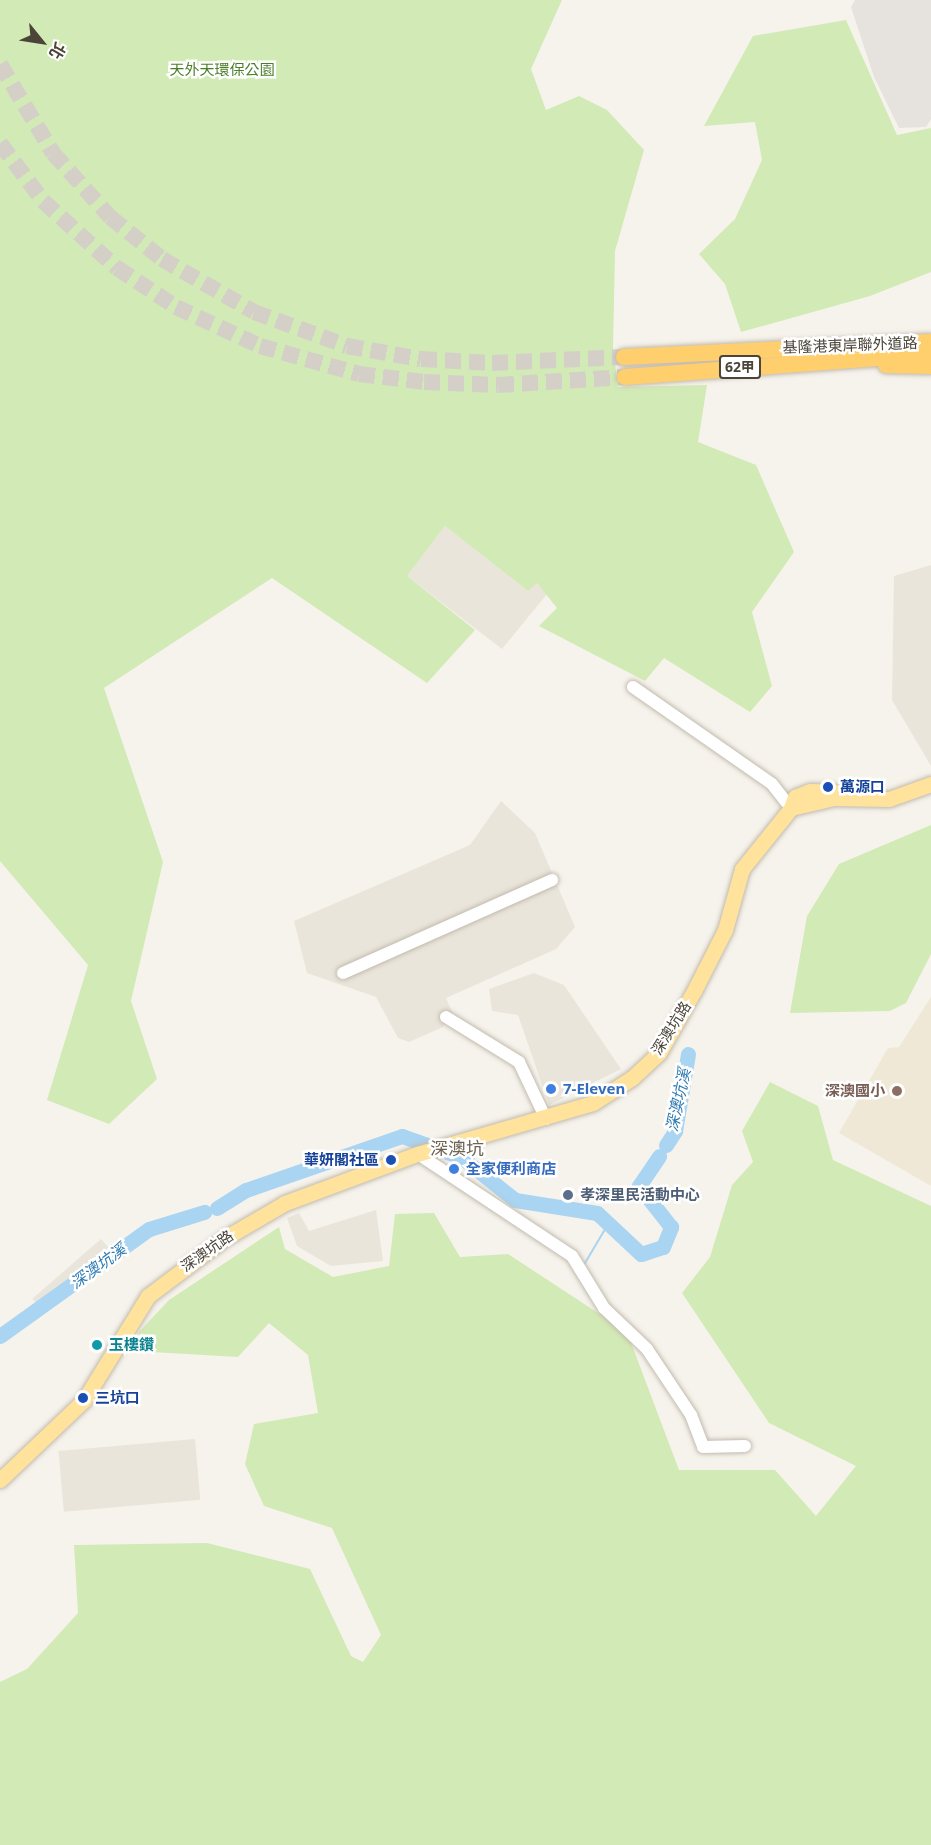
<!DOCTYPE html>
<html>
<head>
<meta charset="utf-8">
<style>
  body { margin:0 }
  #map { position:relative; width:931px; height:1845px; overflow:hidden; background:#f6f3ec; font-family:"Noto Sans","Noto Sans TC",sans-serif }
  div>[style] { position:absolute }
  .residential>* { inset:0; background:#eae5da; transform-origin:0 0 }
  .industrial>* { inset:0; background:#e6e2dd }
  .education>* { inset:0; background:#efe8d6 }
  .green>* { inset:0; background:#d2eab5 }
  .stream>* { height:2px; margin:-1px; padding:0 1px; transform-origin:1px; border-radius:1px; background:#a9d4f2 }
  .river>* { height:15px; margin:-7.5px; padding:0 7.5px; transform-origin:7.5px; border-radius:7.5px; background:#a9d4f2 }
  .highway-tunnel>* { height:16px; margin-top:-8px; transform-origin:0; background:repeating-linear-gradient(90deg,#d4d0c8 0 16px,transparent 0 24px) }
  .roads { filter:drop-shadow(0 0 2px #c2bbae) drop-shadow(0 0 2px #c2bbae) }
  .minor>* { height:12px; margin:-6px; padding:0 6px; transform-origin:6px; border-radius:6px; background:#fff }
  .major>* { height:15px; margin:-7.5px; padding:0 7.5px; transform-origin:7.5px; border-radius:7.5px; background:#ffe39c }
  .highway>* { height:16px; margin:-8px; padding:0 8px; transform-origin:8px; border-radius:8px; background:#ffcf6e }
  .dots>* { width:16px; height:16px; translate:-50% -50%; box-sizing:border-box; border:3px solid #fff; border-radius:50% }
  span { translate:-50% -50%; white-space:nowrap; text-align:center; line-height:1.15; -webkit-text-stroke:5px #fff; paint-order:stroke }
  .shield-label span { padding:2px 4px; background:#fff; border:2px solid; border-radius:4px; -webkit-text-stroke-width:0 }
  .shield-label { font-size:14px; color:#4b4439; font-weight:700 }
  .park-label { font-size:15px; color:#4a7f2a }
  .street-label { font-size:15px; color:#4b4439 }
  .transit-label { font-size:15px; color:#164399; font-weight:700 }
  .left { translate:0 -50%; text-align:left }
  .right { translate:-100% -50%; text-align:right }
  .shop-label { font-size:15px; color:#366cbe; font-weight:700 }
  .education-label { font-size:15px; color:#785e54; font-weight:700 }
  .service-label { font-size:15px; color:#4e5e75; font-weight:700 }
  .culture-label { font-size:15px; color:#0d838f; font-weight:700 }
  .water-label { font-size:16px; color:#2e7ab2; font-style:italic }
  .quarter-label { font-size:18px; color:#6e6250 }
  .north { position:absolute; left:12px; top:12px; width:60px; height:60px; -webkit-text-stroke:4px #fff; paint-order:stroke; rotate:120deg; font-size:16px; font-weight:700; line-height:24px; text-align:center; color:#4b4439 }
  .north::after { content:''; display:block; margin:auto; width:21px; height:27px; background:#4b4439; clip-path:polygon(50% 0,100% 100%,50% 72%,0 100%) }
</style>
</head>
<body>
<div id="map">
  <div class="residential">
    <div style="clip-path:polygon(445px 526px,528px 591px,536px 582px,547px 594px,502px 649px,407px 576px)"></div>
    <div style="clip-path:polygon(931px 565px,931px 766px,892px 700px,894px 576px)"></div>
    <div style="clip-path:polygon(501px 801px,535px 833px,575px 927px,556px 949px,446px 998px,452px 1012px,443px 1027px,409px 1042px,398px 1038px,376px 997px,307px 973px,294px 921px,470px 845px)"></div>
    <div style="clip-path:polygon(534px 973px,564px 985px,621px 1069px,549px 1105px,518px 1015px,492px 1011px,489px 989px)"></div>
    <div style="clip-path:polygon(376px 1210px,383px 1261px,331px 1266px,297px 1246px,287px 1218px,299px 1213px,309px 1231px)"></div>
    <div style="left:101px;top:1239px;width:11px;height:91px;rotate:49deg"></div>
    <div style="left:195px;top:1439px;width:61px;height:137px;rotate:85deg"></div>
  </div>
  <div class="industrial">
    <div style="clip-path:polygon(855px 0,931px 0,931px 119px,926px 127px,899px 128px,874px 77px,851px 7px)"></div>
  </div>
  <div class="education">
    <div style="clip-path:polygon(931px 997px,931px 1186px,839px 1133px,888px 1048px,899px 1047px)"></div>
  </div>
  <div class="green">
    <div style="clip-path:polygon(0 0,562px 0,531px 69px,546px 110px,579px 96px,607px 110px,644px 150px,615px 251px,613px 348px,618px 387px,707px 385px,698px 442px,756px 465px,794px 552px,752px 612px,772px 686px,750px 712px,664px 658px,645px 681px,539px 626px,557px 608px,537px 583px,528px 591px,445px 526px,407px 576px,475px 630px,427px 683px,272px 578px,104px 688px,163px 862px,131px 1001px,157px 1079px,109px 1124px,47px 1100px,88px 965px,0 861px)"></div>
    <div style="clip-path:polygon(846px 20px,897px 135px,931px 128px,931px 272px,870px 296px,741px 332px,725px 284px,699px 254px,735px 219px,762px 160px,755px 122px,704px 126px,753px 36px)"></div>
    <div style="clip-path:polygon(931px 825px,931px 954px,906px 1003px,890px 1011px,790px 1013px,807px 916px,839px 864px)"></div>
    <div style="clip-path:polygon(770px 1082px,818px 1106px,833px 1160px,931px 1206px,931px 1845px,0 1845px,0 1682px,27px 1669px,78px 1613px,74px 1545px,207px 1543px,310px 1569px,351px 1656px,363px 1662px,381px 1635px,332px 1528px,264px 1506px,245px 1464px,254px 1424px,318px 1413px,308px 1355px,269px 1323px,238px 1357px,152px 1352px,138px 1333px,169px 1300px,279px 1227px,285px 1249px,333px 1277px,389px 1266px,395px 1214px,434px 1213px,460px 1257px,508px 1254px,627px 1332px,679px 1470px,775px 1470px,816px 1516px,856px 1466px,769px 1423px,682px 1293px,710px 1257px,732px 1185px,753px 1162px,742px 1131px)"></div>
  </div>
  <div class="stream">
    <div style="left:585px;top:1263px;width:43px;rotate:-59.3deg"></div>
  </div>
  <div class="river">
    <div style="left:666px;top:1145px;width:17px;rotate:-57deg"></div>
    <div style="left:675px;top:1131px;width:78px;rotate:-80.4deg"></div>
    <div style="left:217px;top:1208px;width:34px;rotate:-32deg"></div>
    <div style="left:246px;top:1190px;width:165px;rotate:-19.1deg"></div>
    <div style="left:402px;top:1136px;width:63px;rotate:19.6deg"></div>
    <div style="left:461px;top:1157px;width:69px;rotate:38.5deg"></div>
    <div style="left:515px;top:1200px;width:83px;rotate:9deg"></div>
    <div style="left:597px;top:1213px;width:60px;rotate:43deg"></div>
    <div style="left:641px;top:1254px;width:23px;rotate:-18deg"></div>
    <div style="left:663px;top:1247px;width:22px;rotate:-68deg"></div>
    <div style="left:671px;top:1227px;width:52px;rotate:-128deg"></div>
    <div style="left:639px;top:1186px;width:36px;rotate:-56deg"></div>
    <div style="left:0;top:1336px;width:183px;rotate:-35.7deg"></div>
    <div style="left:149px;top:1229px;width:58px;rotate:-17.2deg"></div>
  </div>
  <div class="highway-tunnel">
    <div style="left:0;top:64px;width:104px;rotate:59.2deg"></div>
    <div style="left:53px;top:153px;width:86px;rotate:48.3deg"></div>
    <div style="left:110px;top:217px;width:67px;rotate:38.9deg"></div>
    <div style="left:162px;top:259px;width:106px;rotate:29.9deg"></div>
    <div style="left:254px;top:312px;width:99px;rotate:20.1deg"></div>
    <div style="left:347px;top:346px;width:75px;rotate:10deg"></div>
    <div style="left:421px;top:359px;width:71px;rotate:3.2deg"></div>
    <div style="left:492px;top:363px;width:132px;rotate:-2.6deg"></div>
    <div style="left:0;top:143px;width:72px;rotate:53.4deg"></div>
    <div style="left:43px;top:201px;width:100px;rotate:42.2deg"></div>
    <div style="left:117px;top:268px;width:71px;rotate:33.5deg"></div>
    <div style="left:176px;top:307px;width:93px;rotate:24.9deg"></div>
    <div style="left:260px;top:346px;width:103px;rotate:15.8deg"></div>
    <div style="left:359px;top:374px;width:65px;rotate:7deg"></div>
    <div style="left:424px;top:382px;width:74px;rotate:2.3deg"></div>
    <div style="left:498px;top:385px;width:127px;rotate:-3.6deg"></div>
  </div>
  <div class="roads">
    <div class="minor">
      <div style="left:633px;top:687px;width:169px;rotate:34.9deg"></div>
      <div style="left:772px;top:784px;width:31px;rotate:52deg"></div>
      <div style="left:343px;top:973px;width:229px;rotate:-24deg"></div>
      <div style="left:446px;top:1017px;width:86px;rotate:31.7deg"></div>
      <div style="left:519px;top:1062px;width:63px;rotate:64.7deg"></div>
      <div style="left:421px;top:1156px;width:181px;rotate:33.5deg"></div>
      <div style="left:572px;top:1256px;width:61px;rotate:58.4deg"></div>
      <div style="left:604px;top:1308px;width:59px;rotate:43.6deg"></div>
      <div style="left:647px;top:1349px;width:79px;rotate:56.3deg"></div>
      <div style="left:691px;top:1415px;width:34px;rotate:69deg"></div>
      <div style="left:703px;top:1447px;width:42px;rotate:-1.4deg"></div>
    </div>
    <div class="major">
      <div style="left:792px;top:805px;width:9px;rotate:-69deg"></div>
      <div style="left:795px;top:797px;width:16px;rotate:-22deg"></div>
      <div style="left:810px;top:791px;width:24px;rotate:2deg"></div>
      <div style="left:0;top:1480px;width:116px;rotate:-43.6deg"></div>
      <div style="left:84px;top:1400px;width:122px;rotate:-58.4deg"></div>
      <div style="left:148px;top:1296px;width:96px;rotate:-37deg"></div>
      <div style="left:225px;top:1238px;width:69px;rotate:-30.3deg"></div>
      <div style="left:285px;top:1203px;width:141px;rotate:-20.4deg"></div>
      <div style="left:417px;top:1154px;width:183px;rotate:-16.2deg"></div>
      <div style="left:593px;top:1103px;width:46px;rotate:-32.7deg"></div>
      <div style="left:632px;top:1078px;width:37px;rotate:-43deg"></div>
      <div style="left:659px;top:1053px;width:71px;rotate:-60.6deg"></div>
      <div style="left:694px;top:991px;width:68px;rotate:-63.1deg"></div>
      <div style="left:725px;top:930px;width:63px;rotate:-74.4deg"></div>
      <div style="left:742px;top:869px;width:78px;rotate:-51.2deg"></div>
      <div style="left:791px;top:808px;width:44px;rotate:-13.1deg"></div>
      <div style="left:834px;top:798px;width:55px;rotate:1deg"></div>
      <div style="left:889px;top:799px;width:45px;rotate:-19.7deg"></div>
    </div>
    <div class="highway">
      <div style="left:624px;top:357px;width:307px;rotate:-2.8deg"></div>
      <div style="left:886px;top:365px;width:45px;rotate:1.3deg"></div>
      <div style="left:625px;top:377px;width:307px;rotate:-4.3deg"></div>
    </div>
  </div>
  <div class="dots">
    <div style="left:828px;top:787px;background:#1a4fb4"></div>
    <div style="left:551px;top:1089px;background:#3f7fe0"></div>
    <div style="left:897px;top:1091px;background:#8d6e63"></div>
    <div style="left:391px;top:1160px;background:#1a4fb4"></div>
    <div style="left:454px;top:1169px;background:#3f7fe0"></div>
    <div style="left:568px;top:1195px;background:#5c6f8a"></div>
    <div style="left:97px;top:1345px;background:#0f9aa8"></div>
    <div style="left:83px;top:1398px;background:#1a4fb4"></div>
  </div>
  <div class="shield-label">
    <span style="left:740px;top:367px">62甲</span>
  </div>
  <div class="park-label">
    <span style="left:222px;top:70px">天外天環保公園</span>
  </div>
  <div class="street-label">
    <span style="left:850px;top:345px;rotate:-2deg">基隆港東岸聯外道路</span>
    <span style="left:671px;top:1028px;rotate:-58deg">深澳坑路</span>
    <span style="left:207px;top:1251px;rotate:-35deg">深澳坑路</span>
  </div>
  <div class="transit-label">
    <span class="left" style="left:840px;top:787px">萬源口</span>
    <span class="right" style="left:379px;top:1160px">華妍閣社區</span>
    <span class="left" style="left:95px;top:1398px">三坑口</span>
  </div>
  <div class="shop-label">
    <span class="left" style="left:563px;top:1089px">7-Eleven</span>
    <span class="left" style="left:466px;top:1169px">全家便利商店</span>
  </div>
  <div class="education-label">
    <span class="right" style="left:885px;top:1091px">深澳國小</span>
  </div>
  <div class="service-label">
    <span class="left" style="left:580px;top:1195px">孝深里民活動中心</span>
  </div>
  <div class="culture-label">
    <span class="left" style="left:109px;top:1345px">玉樓鑽</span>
  </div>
  <div class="water-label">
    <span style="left:678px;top:1100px;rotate:-78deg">深澳坑溪</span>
    <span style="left:98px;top:1266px;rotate:-36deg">深澳坑溪</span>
  </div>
  <div class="quarter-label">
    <span style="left:457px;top:1148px">深澳坑</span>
  </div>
  <div class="north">北</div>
</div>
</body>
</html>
